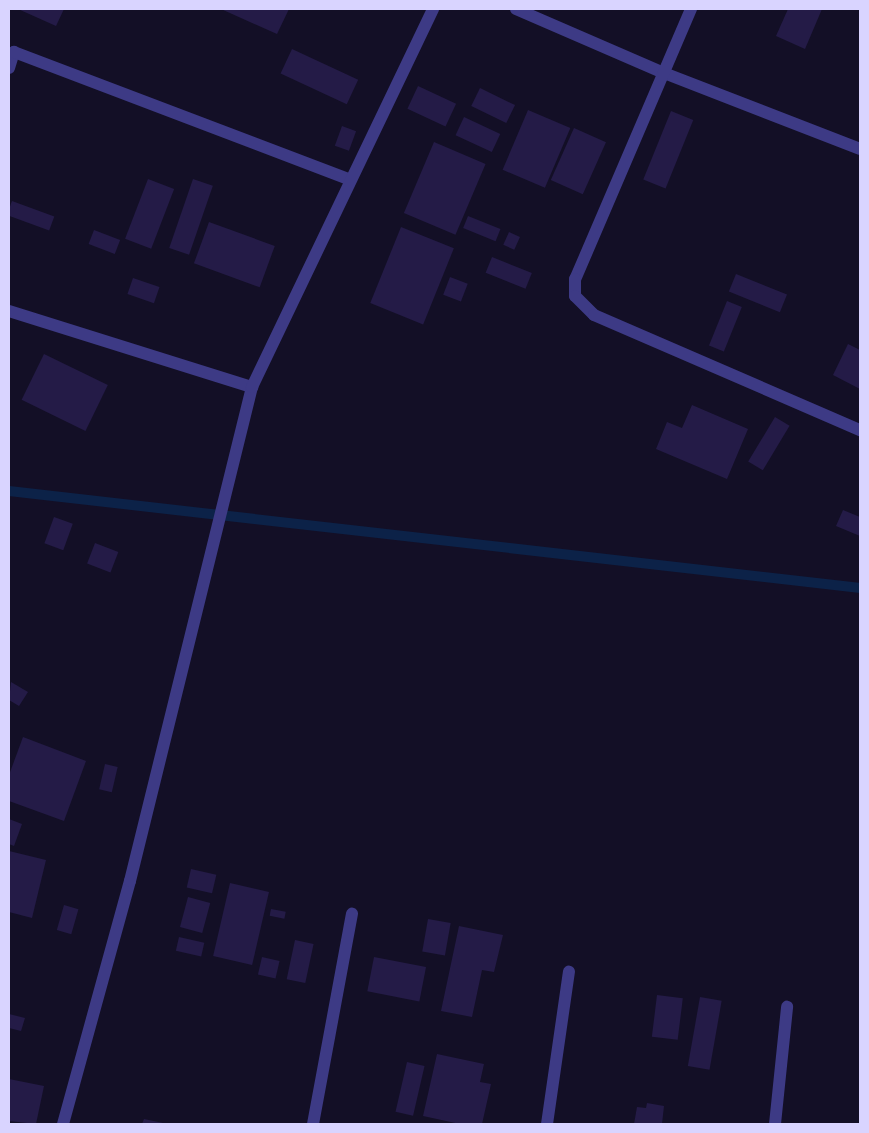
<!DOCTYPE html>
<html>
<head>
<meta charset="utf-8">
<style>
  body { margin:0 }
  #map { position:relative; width:869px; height:1133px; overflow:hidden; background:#130f26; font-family:Roboto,sans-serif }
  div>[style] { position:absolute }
  .stream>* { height:10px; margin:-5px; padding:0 5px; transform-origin:5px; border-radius:5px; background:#0c2248 }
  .building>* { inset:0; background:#241b47; transform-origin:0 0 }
  .minor>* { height:12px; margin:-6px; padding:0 6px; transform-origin:6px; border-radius:6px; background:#3d3a85 }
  span { translate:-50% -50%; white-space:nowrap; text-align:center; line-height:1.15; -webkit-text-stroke:5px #130f26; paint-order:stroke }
  .frame { position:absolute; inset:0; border:10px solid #d9d4ff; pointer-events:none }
</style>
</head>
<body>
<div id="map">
  <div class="stream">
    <div style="left:9px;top:491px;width:857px;rotate:6.5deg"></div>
  </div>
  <div class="building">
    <div style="clip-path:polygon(18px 9px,64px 9px,56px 26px)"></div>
    <div style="clip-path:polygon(221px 9px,289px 9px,277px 34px)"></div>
    <div style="clip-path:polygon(788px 9px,822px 9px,805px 49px,776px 36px)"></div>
    <div style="left:292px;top:49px;width:73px;height:27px;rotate:25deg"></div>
    <div style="left:418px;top:86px;width:42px;height:25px;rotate:25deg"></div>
    <div style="left:480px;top:88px;width:39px;height:20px;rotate:26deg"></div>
    <div style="left:528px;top:110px;width:46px;height:65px;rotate:23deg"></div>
    <div style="left:671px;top:111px;width:24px;height:74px;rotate:22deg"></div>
    <div style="left:464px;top:117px;width:40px;height:20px;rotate:25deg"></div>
    <div style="left:342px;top:126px;width:15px;height:21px;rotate:20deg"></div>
    <div style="left:574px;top:128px;width:35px;height:57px;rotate:24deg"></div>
    <div style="left:434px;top:142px;width:56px;height:77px;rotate:23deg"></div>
    <div style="left:148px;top:179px;width:28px;height:64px;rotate:21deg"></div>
    <div style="left:193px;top:179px;width:21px;height:73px;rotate:19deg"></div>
    <div style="left:12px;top:201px;width:45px;height:15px;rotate:20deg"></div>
    <div style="left:468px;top:216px;width:35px;height:13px;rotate:22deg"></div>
    <div style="left:209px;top:222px;width:70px;height:44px;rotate:20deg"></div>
    <div style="left:401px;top:227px;width:57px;height:82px;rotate:22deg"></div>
    <div style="left:94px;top:230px;width:28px;height:15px;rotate:21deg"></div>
    <div style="left:509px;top:232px;width:12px;height:14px;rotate:24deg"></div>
    <div style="left:492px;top:257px;width:43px;height:17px;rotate:22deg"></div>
    <div style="left:736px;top:274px;width:55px;height:19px;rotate:22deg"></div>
    <div style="left:450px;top:277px;width:19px;height:19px;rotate:21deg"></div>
    <div style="left:133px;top:278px;width:28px;height:17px;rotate:19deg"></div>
    <div style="left:727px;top:301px;width:16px;height:48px;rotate:22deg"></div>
    <div style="clip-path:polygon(848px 344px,860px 350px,860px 389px,833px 375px)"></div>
    <div style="left:44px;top:354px;width:71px;height:51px;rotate:26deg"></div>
    <div style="clip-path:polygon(692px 405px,748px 429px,727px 479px,656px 449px,667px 422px,682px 428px)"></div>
    <div style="left:775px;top:417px;width:17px;height:52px;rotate:31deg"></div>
    <div style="clip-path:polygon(843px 510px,860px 517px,860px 536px,836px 526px)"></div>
    <div style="left:54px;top:517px;width:20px;height:28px;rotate:20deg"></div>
    <div style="left:95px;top:543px;width:25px;height:22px;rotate:21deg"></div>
    <div style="clip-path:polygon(11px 682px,28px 692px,19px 706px,9px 700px)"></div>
    <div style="clip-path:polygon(23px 737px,86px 761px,64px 821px,9px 801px,9px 775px)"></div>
    <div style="left:105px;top:764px;width:13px;height:26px;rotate:13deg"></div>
    <div style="clip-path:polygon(9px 819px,22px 824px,14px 846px,9px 844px)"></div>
    <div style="clip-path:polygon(9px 851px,46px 860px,32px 918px,9px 912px)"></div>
    <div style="left:191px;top:869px;width:26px;height:19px;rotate:13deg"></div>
    <div style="left:230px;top:883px;width:40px;height:75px;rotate:13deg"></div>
    <div style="left:188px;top:897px;width:23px;height:31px;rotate:15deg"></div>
    <div style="left:64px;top:905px;width:15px;height:26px;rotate:16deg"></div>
    <div style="left:271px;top:909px;width:15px;height:7px;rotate:11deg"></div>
    <div style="left:428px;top:919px;width:23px;height:33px;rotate:10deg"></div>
    <div style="clip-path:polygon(459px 926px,503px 935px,494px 972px,482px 970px,472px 1017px,441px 1011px)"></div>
    <div style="left:179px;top:937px;width:26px;height:14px;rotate:13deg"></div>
    <div style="left:295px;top:940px;width:19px;height:40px;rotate:12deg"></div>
    <div style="left:262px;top:957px;width:18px;height:18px;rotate:13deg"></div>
    <div style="left:374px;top:957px;width:53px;height:35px;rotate:11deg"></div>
    <div style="left:657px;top:995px;width:26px;height:42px;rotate:7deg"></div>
    <div style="left:700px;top:997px;width:22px;height:70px;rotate:10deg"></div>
    <div style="clip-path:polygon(9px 1014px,25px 1018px,21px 1031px,9px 1028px)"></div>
    <div style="clip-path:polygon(437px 1054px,484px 1064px,480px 1082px,491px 1084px,482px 1124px,460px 1124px,423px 1116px)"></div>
    <div style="left:407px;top:1062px;width:18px;height:51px;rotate:13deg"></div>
    <div style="clip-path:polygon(9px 1079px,44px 1086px,36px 1124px,9px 1121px)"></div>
    <div style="clip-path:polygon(647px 1103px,664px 1106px,662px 1124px,634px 1124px,637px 1107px,646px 1108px)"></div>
    <div style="clip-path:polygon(144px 1119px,163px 1123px,163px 1124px,142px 1124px)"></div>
  </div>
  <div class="minor">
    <div style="left:516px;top:9px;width:161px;rotate:23.4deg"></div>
    <div style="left:664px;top:73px;width:210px;rotate:21.2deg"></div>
    <div style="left:691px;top:9px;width:294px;rotate:113.2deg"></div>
    <div style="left:575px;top:279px;width:17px;rotate:90deg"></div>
    <div style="left:575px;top:296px;width:27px;rotate:45deg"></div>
    <div style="left:594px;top:315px;width:290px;rotate:23.4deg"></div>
    <div style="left:9px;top:68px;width:17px;rotate:-73deg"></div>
    <div style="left:14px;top:52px;width:360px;rotate:20.8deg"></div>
    <div style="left:9px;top:311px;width:255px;rotate:17.4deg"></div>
    <div style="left:63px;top:1124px;width:252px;rotate:-74.6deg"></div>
    <div style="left:130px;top:881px;width:509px;rotate:-76.13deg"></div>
    <div style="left:252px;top:387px;width:419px;rotate:-64.4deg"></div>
    <div style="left:313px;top:1124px;width:214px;rotate:-79.5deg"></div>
    <div style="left:547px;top:1124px;width:154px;rotate:-81.8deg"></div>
    <div style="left:775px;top:1124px;width:118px;rotate:-84.1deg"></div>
  </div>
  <div class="frame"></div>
</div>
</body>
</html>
